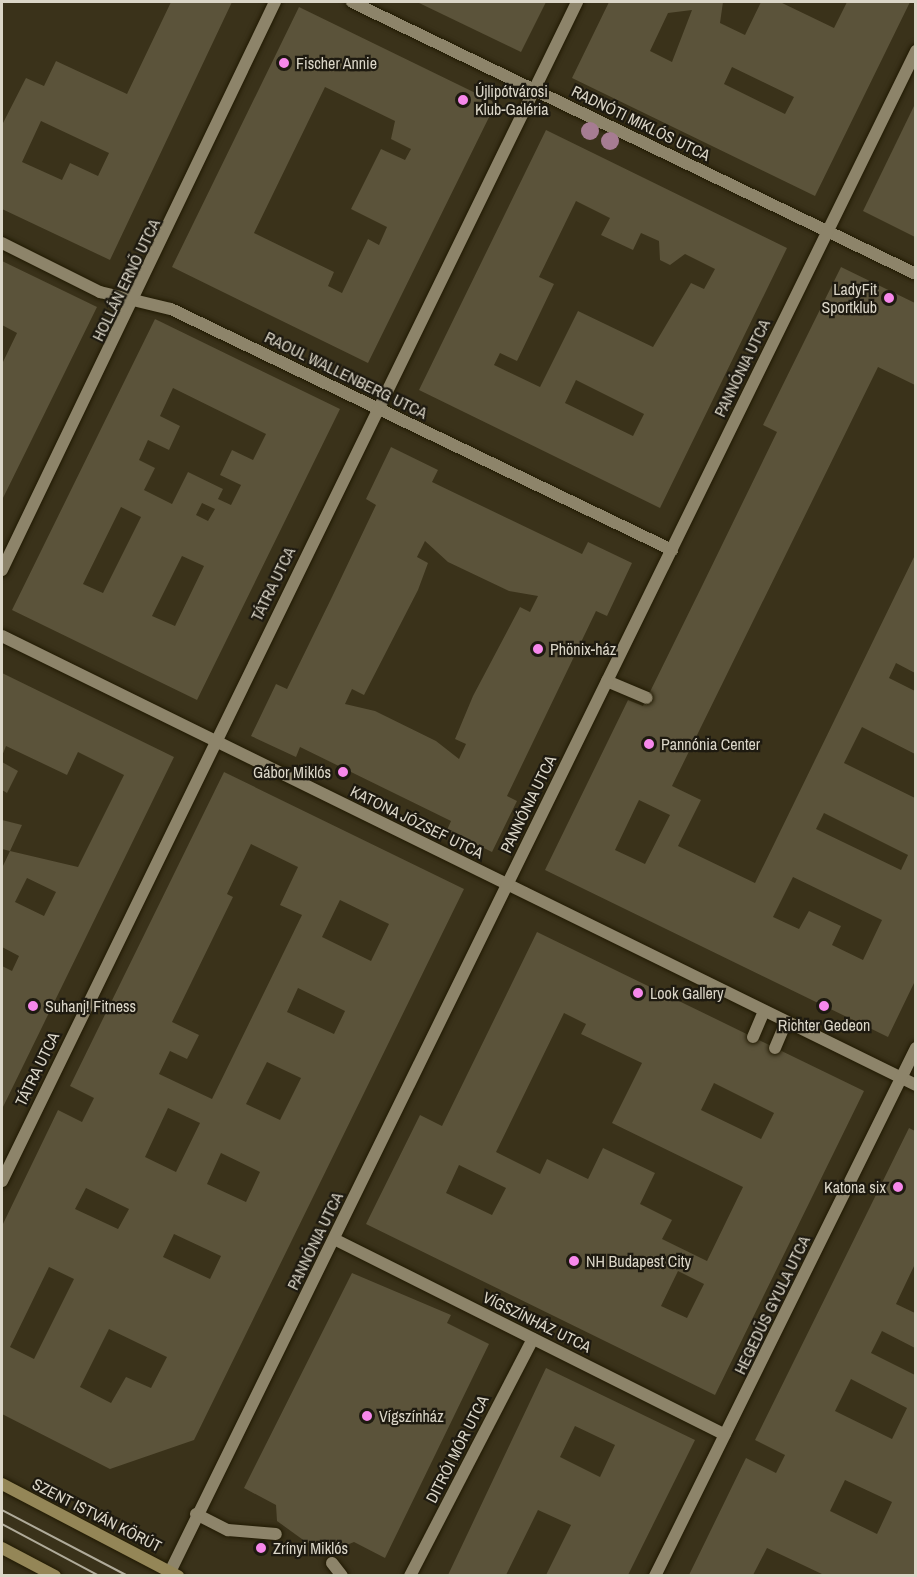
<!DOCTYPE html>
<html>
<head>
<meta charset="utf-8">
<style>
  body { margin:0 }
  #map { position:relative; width:917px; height:1577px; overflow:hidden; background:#3a321a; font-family:"Archivo Narrow",sans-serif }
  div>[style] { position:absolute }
  .building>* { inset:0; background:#5b533a }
  .roads { filter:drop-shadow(0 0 2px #211a03) drop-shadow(0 0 2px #211a03) }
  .service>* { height:12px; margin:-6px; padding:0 6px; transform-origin:6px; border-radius:6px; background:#8d846a }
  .pedestrian>* { height:12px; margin:-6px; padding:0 6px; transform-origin:6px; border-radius:6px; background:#8d846a }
  .minor>* { height:12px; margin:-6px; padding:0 6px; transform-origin:6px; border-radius:6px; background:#8d846a }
  .secondary>* { height:12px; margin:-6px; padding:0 6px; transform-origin:6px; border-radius:6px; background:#948657 }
  .tram>* { height:1.5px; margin:-0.75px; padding:0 0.75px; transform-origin:0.75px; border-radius:0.75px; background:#b0ab9a }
  .trees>* { width:18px; height:18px; margin:-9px; border-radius:50%; background:#a67c92 }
  .dots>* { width:16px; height:16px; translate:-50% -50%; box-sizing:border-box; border:3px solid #1e1a10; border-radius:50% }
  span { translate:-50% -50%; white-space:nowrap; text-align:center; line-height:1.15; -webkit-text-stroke:4.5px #1e1a10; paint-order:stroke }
  .poi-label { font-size:16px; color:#dbd6c8 }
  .left { translate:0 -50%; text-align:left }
  .right { translate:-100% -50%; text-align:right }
  .street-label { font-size:16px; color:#dbd6c8 }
  .frame { position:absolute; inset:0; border:3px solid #dbd6c8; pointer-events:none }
</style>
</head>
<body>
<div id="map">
  <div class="building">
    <div style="clip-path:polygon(evenodd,171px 2px,232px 2px,110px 260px,2px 209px,2px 125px,26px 78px,44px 86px,56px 61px,127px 94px,171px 2px,41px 121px,109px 153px,98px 176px,70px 163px,62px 180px,22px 162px,41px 121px)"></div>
    <div style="clip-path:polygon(417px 2px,546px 2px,521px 52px)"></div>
    <div style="clip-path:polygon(evenodd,609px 2px,723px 2px,720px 23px,745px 35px,761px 2px,780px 2px,834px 28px,847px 2px,910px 2px,815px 196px,572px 78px,609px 2px,692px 10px,672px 62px,650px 51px,668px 13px,692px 10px,609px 2px,732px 67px,794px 97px,785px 114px,724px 84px,732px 67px)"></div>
    <div style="clip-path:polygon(evenodd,299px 7px,496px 103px,368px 363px,172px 267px,299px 7px,325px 87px,395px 121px,391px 139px,411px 149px,405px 160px,381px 149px,351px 209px,387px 227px,379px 245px,368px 239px,342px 293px,328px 286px,334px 272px,254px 233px,325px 87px)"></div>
    <div style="clip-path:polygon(915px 104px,915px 237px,863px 211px)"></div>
    <div style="clip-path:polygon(evenodd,546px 130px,787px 248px,660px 508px,419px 390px,546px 130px,576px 201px,610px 218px,601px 235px,633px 250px,641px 233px,659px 241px,660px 260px,670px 265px,685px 254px,715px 269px,704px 289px,691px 283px,653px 347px,578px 311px,540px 387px,494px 365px,500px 353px,517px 361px,554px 284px,539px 277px,576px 201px,546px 130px,576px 380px,644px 414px,633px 436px,565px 403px,576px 380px)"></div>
    <div style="clip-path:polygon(2px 261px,97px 307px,2px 500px,2px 364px,17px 333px,2px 325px)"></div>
    <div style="clip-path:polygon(evenodd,841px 267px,915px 303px,915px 385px,878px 367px,672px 786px,701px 800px,678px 846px,755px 883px,915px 555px,915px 673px,896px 663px,889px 678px,915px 691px,915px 754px,862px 727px,844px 763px,915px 798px,915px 981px,888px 1037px,545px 870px,628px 700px,643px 706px,702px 586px,777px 432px,763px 425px,841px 267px,639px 800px,670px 815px,645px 864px,615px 850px,639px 800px,841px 267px,824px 813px,908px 855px,901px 870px,816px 829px,824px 813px,841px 267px,793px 877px,882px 920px,863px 960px,832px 945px,841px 926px,809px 911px,799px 929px,773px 917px,793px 877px)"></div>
    <div style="clip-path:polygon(evenodd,155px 319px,340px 409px,197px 700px,12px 610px,155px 319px,173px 388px,266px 434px,253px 460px,232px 450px,220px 475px,241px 485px,231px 505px,218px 499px,223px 489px,188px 472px,172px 504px,144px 490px,155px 468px,139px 460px,148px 440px,169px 450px,180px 426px,160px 416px,173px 388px,155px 319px,202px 503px,215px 509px,208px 521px,196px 515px,202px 503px,155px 319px,121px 507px,141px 517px,103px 593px,83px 584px,121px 507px,155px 319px,182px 556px,204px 566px,175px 626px,152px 616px,182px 556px)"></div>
    <div style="clip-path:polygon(evenodd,391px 447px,438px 470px,432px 482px,459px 495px,582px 554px,588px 542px,632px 563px,607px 616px,596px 611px,507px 796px,517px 801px,492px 852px,447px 830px,451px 821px,300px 747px,296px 757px,251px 736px,276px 684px,287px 689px,332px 597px,376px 505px,366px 499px,391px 447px,425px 541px,448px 562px,509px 591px,538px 596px,530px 612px,520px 607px,473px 696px,455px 739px,466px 744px,459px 759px,436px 741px,375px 711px,345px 704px,352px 689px,364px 695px,418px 590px,428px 563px,417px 557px,425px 541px)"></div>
    <div style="clip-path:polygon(evenodd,2px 673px,174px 757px,2px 1109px,2px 966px,12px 971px,19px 956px,2px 947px,2px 868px,10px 851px,2px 849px,2px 820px,22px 825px,10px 851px,78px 867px,124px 775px,78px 752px,67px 775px,6px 746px,2px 756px,2px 673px,27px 878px,56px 892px,44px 916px,15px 902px,27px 878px)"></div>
    <div style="clip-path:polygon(2px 762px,18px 771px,7px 793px,2px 790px)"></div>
    <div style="clip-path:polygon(evenodd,224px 772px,464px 889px,194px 1440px,110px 1469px,2px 1414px,2px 1226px,58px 1110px,82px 1122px,94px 1098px,70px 1086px,224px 772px,251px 844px,298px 867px,280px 905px,302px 915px,212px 1099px,159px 1074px,170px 1051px,187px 1059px,199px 1035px,172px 1022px,233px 897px,227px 894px,251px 844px,224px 772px,340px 900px,389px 924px,371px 961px,322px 937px,340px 900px,224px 772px,298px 988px,345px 1011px,334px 1034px,287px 1012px,298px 988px,224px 772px,267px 1062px,301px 1078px,280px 1120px,246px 1104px,267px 1062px,224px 772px,168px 1108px,200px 1123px,176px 1172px,145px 1157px,168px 1108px,224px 772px,221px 1153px,260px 1172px,246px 1202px,207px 1184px,221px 1153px,224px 772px,86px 1188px,129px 1209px,118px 1229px,75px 1209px,86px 1188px,224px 772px,174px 1234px,221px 1256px,210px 1279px,163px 1257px,174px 1234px,224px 772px,49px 1267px,74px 1279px,34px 1359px,10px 1347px,49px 1267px,224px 772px,109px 1329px,167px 1357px,151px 1388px,126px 1377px,111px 1403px,80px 1387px,109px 1329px)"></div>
    <div style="clip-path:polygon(evenodd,537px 932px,864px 1091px,715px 1395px,366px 1224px,420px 1115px,442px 1126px,537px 932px,564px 1013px,586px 1024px,581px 1034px,642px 1063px,612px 1123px,743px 1187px,707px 1261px,662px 1239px,672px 1220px,640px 1204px,655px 1173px,603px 1148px,588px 1179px,547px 1159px,540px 1174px,496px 1152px,564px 1013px,537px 932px,714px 1083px,774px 1113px,761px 1139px,701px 1110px,714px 1083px,537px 932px,459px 1165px,506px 1188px,492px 1215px,446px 1193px,459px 1165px,537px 932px,678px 1271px,704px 1284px,687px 1318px,661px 1306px,678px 1271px)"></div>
    <div style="clip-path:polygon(evenodd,909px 1128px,915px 1131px,915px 1264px,896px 1304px,915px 1313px,915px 1348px,882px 1331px,871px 1353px,915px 1375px,915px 1575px,824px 1575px,767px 1548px,753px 1575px,689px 1575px,746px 1458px,776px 1473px,785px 1455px,755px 1440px,909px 1128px,851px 1379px,907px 1408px,892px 1439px,835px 1411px,851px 1379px,909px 1128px,845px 1480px,892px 1502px,877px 1534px,830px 1511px,845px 1480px)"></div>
    <div style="clip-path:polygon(352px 1273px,451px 1315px,447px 1323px,489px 1344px,385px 1558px,354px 1542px,337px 1549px,306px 1542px,277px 1521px,276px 1505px,244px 1488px)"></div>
    <div style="clip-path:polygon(evenodd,546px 1368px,695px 1440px,628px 1575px,546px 1575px,571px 1525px,538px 1510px,506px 1575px,448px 1575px,546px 1368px,575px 1426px,615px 1445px,600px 1477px,560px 1457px,575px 1426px)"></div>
  </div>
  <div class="roads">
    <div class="service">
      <div style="left:607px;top:681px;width:43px;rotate:23deg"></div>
      <div style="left:753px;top:1037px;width:28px;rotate:-67deg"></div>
      <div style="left:775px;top:1048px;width:28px;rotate:-67deg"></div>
      <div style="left:196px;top:1514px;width:36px;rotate:27deg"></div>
      <div style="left:228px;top:1530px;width:48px;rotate:4.8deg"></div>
      <div style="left:332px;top:1563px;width:16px;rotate:52deg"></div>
    </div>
    <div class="pedestrian">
      <div style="left:410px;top:1576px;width:267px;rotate:-62.6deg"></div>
    </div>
    <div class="minor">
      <div style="left:352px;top:2px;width:626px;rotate:25.75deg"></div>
      <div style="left:2px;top:243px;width:110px;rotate:26.6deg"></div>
      <div style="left:100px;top:292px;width:73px;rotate:13.5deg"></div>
      <div style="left:171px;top:309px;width:556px;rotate:25.69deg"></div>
      <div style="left:2px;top:570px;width:630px;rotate:-64.33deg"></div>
      <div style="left:2px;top:636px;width:1018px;rotate:26.16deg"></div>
      <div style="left:2px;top:1181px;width:1312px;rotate:-64deg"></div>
      <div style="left:334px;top:1239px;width:437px;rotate:26.6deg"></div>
      <div style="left:168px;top:1576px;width:1699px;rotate:-63.87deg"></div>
      <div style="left:655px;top:1576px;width:589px;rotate:-63.7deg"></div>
    </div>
    <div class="secondary">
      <div style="left:2px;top:1484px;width:199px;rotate:27.6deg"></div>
      <div style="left:2px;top:1548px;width:60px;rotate:27.8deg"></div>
    </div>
  </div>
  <div class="tram">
    <div style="left:2px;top:1510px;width:142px;rotate:27.6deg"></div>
    <div style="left:2px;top:1524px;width:111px;rotate:28deg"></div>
  </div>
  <div class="trees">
    <div style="left:590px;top:131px"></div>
    <div style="left:610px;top:141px"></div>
  </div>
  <div class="dots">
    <div style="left:284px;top:63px;background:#f788eb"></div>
    <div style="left:463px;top:100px;background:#f788eb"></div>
    <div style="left:889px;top:298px;background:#f788eb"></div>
    <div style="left:538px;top:649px;background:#f788eb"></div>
    <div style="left:649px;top:744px;background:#f788eb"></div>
    <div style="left:343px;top:772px;background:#f788eb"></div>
    <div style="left:638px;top:993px;background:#f788eb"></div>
    <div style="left:33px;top:1006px;background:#f788eb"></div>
    <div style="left:824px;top:1006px;background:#f788eb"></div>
    <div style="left:898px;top:1187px;background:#f788eb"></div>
    <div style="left:574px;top:1261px;background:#f788eb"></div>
    <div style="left:367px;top:1416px;background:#f788eb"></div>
    <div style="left:261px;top:1548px;background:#f788eb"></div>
  </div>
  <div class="poi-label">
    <span class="left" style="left:296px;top:63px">Fischer Annie</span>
    <span class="left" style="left:475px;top:100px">Újlipótvárosi<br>Klub-Galéria</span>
    <span class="right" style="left:877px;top:298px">LadyFit<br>Sportklub</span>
    <span class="left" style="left:550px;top:649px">Phönix-ház</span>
    <span class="left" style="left:661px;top:744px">Pannónia Center</span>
    <span class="right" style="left:331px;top:772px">Gábor Miklós</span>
    <span class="left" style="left:650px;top:993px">Look Gallery</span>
    <span class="left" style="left:45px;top:1006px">Suhanj! Fitness</span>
    <span style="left:824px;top:1025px">Richter Gedeon</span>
    <span class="right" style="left:886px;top:1187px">Katona six</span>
    <span class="left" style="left:586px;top:1261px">NH Budapest City</span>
    <span class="left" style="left:379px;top:1416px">Vígszínház</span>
    <span class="left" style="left:273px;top:1548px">Zrínyi Miklós</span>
  </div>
  <div class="street-label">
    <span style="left:641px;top:123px;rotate:26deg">RADNÓTI MIKLÓS UTCA</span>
    <span style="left:126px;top:280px;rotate:-64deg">HOLLÁN ERNŐ UTCA</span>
    <span style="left:742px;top:368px;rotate:-64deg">PANNÓNIA UTCA</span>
    <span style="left:346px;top:375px;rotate:26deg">RAOUL WALLENBERG UTCA</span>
    <span style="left:273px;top:584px;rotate:-64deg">TÁTRA UTCA</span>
    <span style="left:528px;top:804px;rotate:-64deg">PANNÓNIA UTCA</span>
    <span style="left:417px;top:822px;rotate:26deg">KATONA JÓZSEF UTCA</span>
    <span style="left:37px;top:1069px;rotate:-64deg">TÁTRA UTCA</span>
    <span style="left:315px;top:1241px;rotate:-64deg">PANNÓNIA UTCA</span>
    <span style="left:772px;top:1305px;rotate:-64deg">HEGEDŰS GYULA UTCA</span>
    <span style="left:537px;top:1322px;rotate:26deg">VÍGSZÍNHÁZ UTCA</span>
    <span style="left:457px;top:1449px;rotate:-63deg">DITRÓI MÓR UTCA</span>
    <span style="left:97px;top:1515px;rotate:27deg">SZENT ISTVÁN KÖRÚT</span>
  </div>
  <div class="frame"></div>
</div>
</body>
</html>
